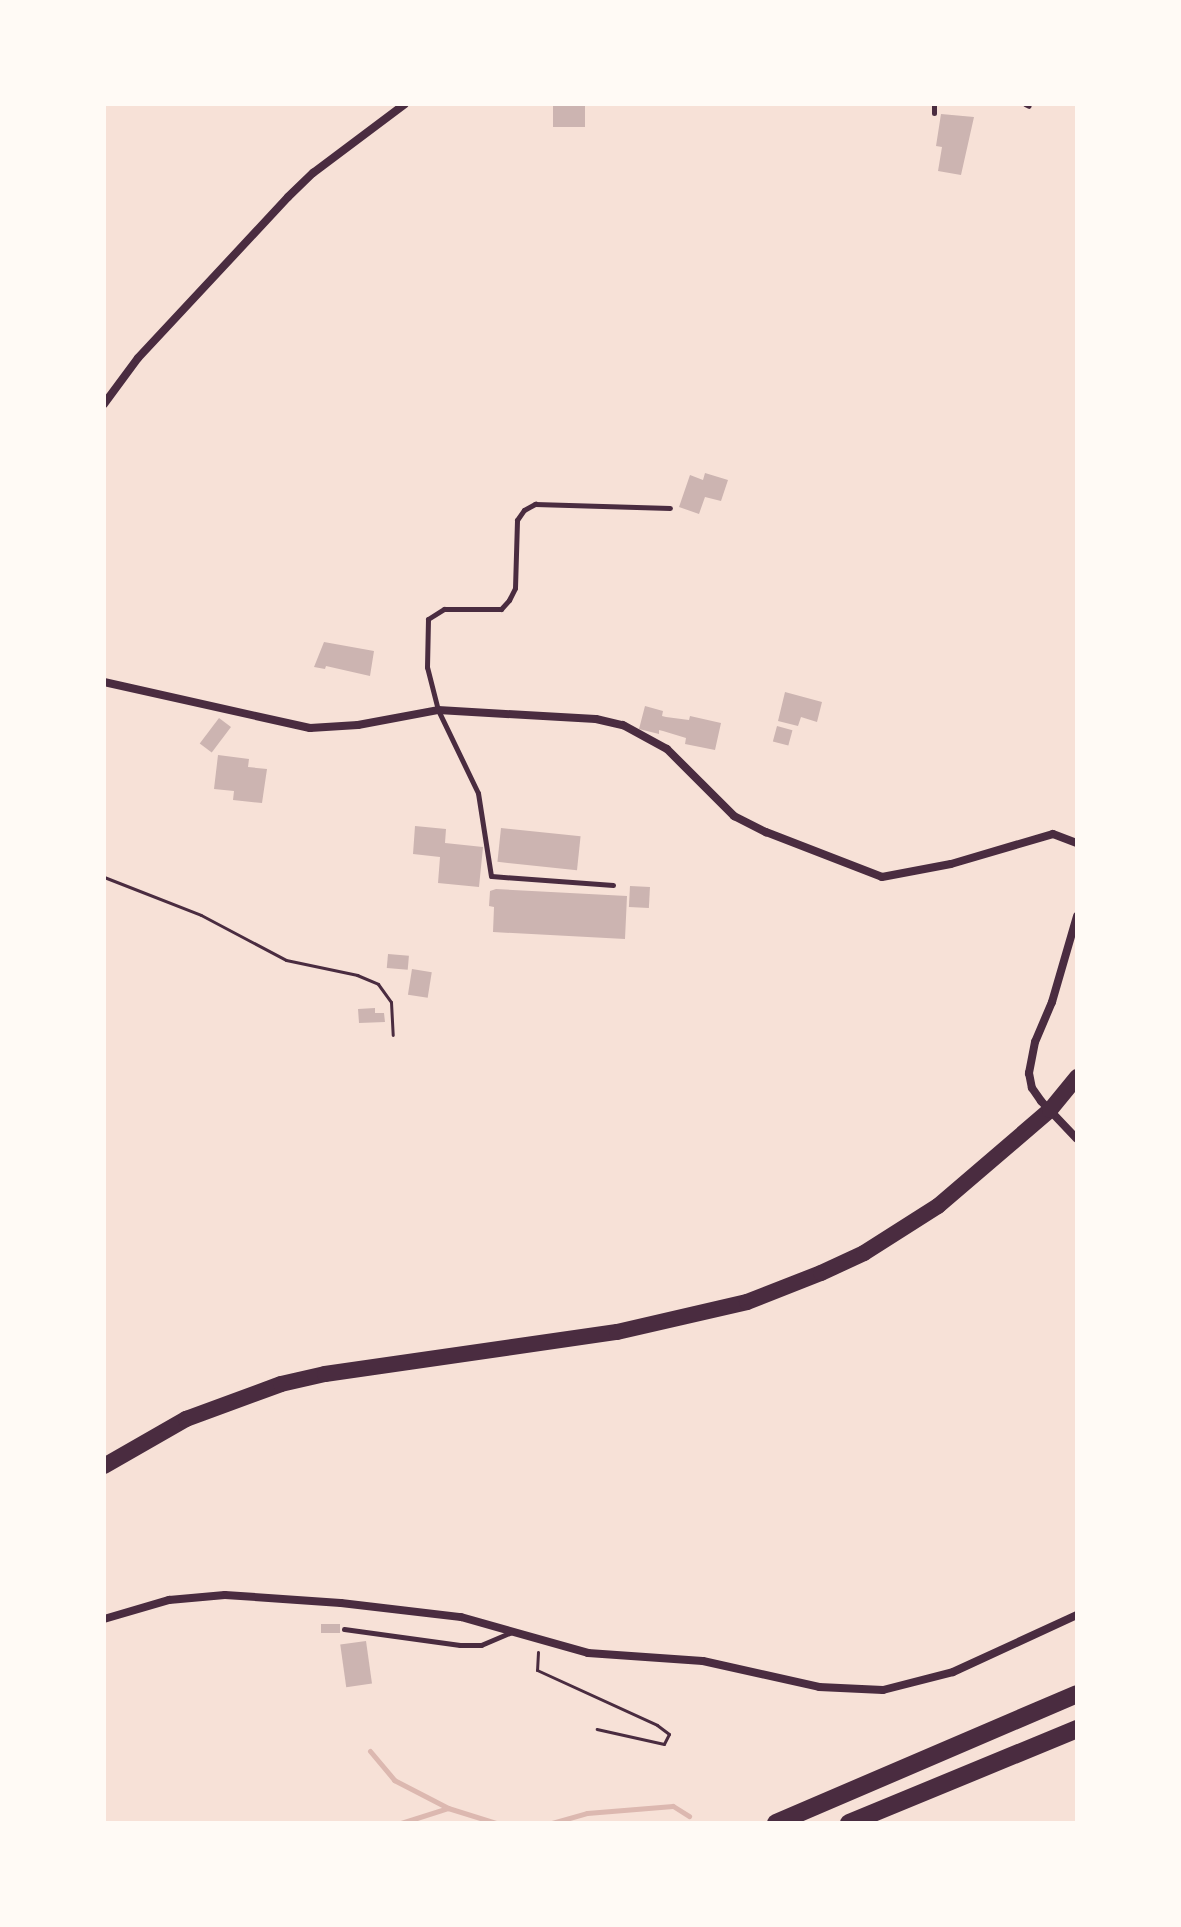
<!DOCTYPE html>
<html>
<head>
<meta charset="utf-8">
<style>
  body { margin:0 }
  #map { position:relative; width:1181px; height:1927px; overflow:hidden; background:#f7e1d7; font-family:Montserrat,sans-serif }
  div>[style] { position:absolute }
  .stream>* { height:5px; margin:-2.5px; padding:0 2.5px; transform-origin:2.5px; border-radius:2.5px; background:#dcb8b0 }
  .building>* { inset:0; background:#ccb4b1; transform-origin:0 0 }
  .path>* { height:3px; margin:-1.5px; padding:0 1.5px; transform-origin:1.5px; border-radius:1.5px; background:#4a2c40 }
  .service>* { height:5px; margin:-2.5px; padding:0 2.5px; transform-origin:2.5px; border-radius:2.5px; background:#4a2c40 }
  .minor>* { height:8px; margin:-4px; padding:0 4px; transform-origin:4px; border-radius:4px; background:#4a2c40 }
  .primary>* { height:16px; margin:-8px; padding:0 8px; transform-origin:8px; border-radius:8px; background:#4a2c40 }
  .motorway>* { height:18px; margin:-9px; padding:0 9px; transform-origin:9px; border-radius:9px; background:#4a2c40 }
  span { translate:-50% -50%; white-space:nowrap; text-align:center; line-height:1.15; -webkit-text-stroke:6px #fffaf5; paint-order:stroke }
  .frame { position:absolute; inset:0; border:106px solid #fffaf5; pointer-events:none }
</style>
</head>
<body>
<div id="map">
  <div class="stream">
    <div style="left:370px;top:1751px;width:38px;rotate:50deg"></div>
    <div style="left:394px;top:1780px;width:61px;rotate:27.4deg"></div>
    <div style="left:401px;top:1823px;width:49px;rotate:-17.7deg"></div>
    <div style="left:448px;top:1808px;width:50px;rotate:17.4deg"></div>
    <div style="left:552px;top:1823px;width:36px;rotate:-16deg"></div>
    <div style="left:587px;top:1813px;width:86px;rotate:-4.7deg"></div>
    <div style="left:673px;top:1806px;width:19px;rotate:32deg"></div>
  </div>
  <div class="building">
    <div style="left:553px;top:104px;width:32px;height:23px"></div>
    <div style="clip-path:polygon(941px 114px,974px 117px,961px 175px,938px 171px,942px 147px,936px 146px)"></div>
    <div style="clip-path:polygon(705px 473px,728px 480px,721px 501px,705px 497px,699px 514px,679px 507px,690px 475px,703px 480px)"></div>
    <div style="clip-path:polygon(324px 642px,374px 651px,370px 676px,326px 666px,325px 669px,314px 667px)"></div>
    <div style="clip-path:polygon(785px 692px,822px 702px,817px 722px,801px 717px,798px 726px,778px 721px)"></div>
    <div style="clip-path:polygon(645px 706px,663px 711px,662px 716px,666px 717px,689px 720px,690px 716px,721px 723px,715px 750px,685px 744px,686px 738px,663px 731px,659px 730px,659px 734px,639px 729px)"></div>
    <div style="left:219px;top:718px;width:15px;height:32px;rotate:37deg"></div>
    <div style="left:777px;top:726px;width:16px;height:16px;rotate:15deg"></div>
    <div style="clip-path:polygon(218px 755px,249px 759px,248px 767px,267px 769px,262px 803px,233px 800px,234px 791px,214px 789px)"></div>
    <div style="clip-path:polygon(415px 826px,446px 829px,445px 843px,483px 847px,479px 887px,438px 883px,440px 857px,413px 854px)"></div>
    <div style="left:501px;top:828px;width:80px;height:34px;rotate:6deg"></div>
    <div style="left:630px;top:886px;width:20px;height:21px;rotate:3deg"></div>
    <div style="clip-path:polygon(496px 889px,627px 896px,625px 939px,493px 932px,494px 907px,489px 906px,490px 891px)"></div>
    <div style="left:388px;top:954px;width:21px;height:14px;rotate:5deg"></div>
    <div style="left:412px;top:969px;width:20px;height:26px;rotate:9deg"></div>
    <div style="clip-path:polygon(375px 1008px,375px 1013px,384px 1013px,385px 1022px,359px 1023px,358px 1009px)"></div>
    <div style="left:340px;top:1624px;width:9px;height:19px;rotate:90deg"></div>
    <div style="left:366px;top:1641px;width:43px;height:26px;rotate:82deg"></div>
  </div>
  <div class="path">
    <div style="left:104px;top:877px;width:104px;rotate:21.4deg"></div>
    <div style="left:201px;top:915px;width:96px;rotate:27.9deg"></div>
    <div style="left:286px;top:960px;width:73px;rotate:11.9deg"></div>
    <div style="left:357px;top:975px;width:23px;rotate:23deg"></div>
    <div style="left:378px;top:984px;width:22px;rotate:54deg"></div>
    <div style="left:391px;top:1002px;width:33px;rotate:87deg"></div>
    <div style="left:538px;top:1652px;width:18px;rotate:93deg"></div>
    <div style="left:537px;top:1670px;width:132px;rotate:24.6deg"></div>
    <div style="left:657px;top:1725px;width:15px;rotate:37deg"></div>
    <div style="left:669px;top:1734px;width:11px;rotate:117deg"></div>
    <div style="left:664px;top:1744px;width:69px;rotate:-167.4deg"></div>
  </div>
  <div class="service">
    <div style="left:1025px;top:104px;width:4px;rotate:27deg"></div>
    <div style="left:934px;top:113px;width:9px;rotate:-90deg"></div>
    <div style="left:613px;top:885px;width:122px;rotate:-175.8deg"></div>
    <div style="left:491px;top:876px;width:84px;rotate:-98.9deg"></div>
    <div style="left:478px;top:793px;width:92px;rotate:-115.7deg"></div>
    <div style="left:438px;top:710px;width:44px;rotate:-104.3deg"></div>
    <div style="left:427px;top:667px;width:48px;rotate:-88.8deg"></div>
    <div style="left:428px;top:619px;width:19px;rotate:-32deg"></div>
    <div style="left:444px;top:609px;width:57px"></div>
    <div style="left:501px;top:609px;width:12px;rotate:-48deg"></div>
    <div style="left:509px;top:600px;width:13px;rotate:-63deg"></div>
    <div style="left:515px;top:588px;width:68px;rotate:-88.3deg"></div>
    <div style="left:517px;top:520px;width:12px;rotate:-55deg"></div>
    <div style="left:524px;top:510px;width:13px;rotate:-29deg"></div>
    <div style="left:535px;top:504px;width:135px;rotate:1.7deg"></div>
    <div style="left:344px;top:1629px;width:117px;rotate:7.9deg"></div>
    <div style="left:460px;top:1645px;width:21px"></div>
    <div style="left:481px;top:1645px;width:33px;rotate:-23deg"></div>
  </div>
  <div class="minor">
    <div style="left:104px;top:404px;width:57px;rotate:-53.5deg"></div>
    <div style="left:138px;top:358px;width:220px;rotate:-47deg"></div>
    <div style="left:288px;top:197px;width:35px;rotate:-44deg"></div>
    <div style="left:313px;top:173px;width:115px;rotate:-36.9deg"></div>
    <div style="left:104px;top:682px;width:211px;rotate:12.6deg"></div>
    <div style="left:310px;top:728px;width:48px;rotate:-3.6deg"></div>
    <div style="left:358px;top:725px;width:81px;rotate:-10.6deg"></div>
    <div style="left:438px;top:710px;width:158px;rotate:3.3deg"></div>
    <div style="left:596px;top:719px;width:28px;rotate:13deg"></div>
    <div style="left:623px;top:725px;width:50px;rotate:28.6deg"></div>
    <div style="left:667px;top:749px;width:95px;rotate:45deg"></div>
    <div style="left:734px;top:816px;width:36px;rotate:27deg"></div>
    <div style="left:766px;top:832px;width:124px;rotate:21.2deg"></div>
    <div style="left:882px;top:877px;width:70px;rotate:-10.7deg"></div>
    <div style="left:951px;top:864px;width:106px;rotate:-16.4deg"></div>
    <div style="left:1053px;top:834px;width:26px;rotate:21deg"></div>
    <div style="left:1077px;top:916px;width:90px;rotate:106.2deg"></div>
    <div style="left:1052px;top:1002px;width:43px;rotate:113deg"></div>
    <div style="left:1035px;top:1042px;width:32px;rotate:101deg"></div>
    <div style="left:1029px;top:1073px;width:15px;rotate:79deg"></div>
    <div style="left:1032px;top:1088px;width:16px;rotate:55deg"></div>
    <div style="left:1041px;top:1101px;width:52px;rotate:46.5deg"></div>
    <div style="left:104px;top:1619px;width:68px;rotate:-16.3deg"></div>
    <div style="left:169px;top:1600px;width:56px;rotate:-5.1deg"></div>
    <div style="left:225px;top:1595px;width:116px;rotate:3.9deg"></div>
    <div style="left:341px;top:1603px;width:121px;rotate:6.7deg"></div>
    <div style="left:461px;top:1617px;width:132px;rotate:15.8deg"></div>
    <div style="left:588px;top:1653px;width:115px;rotate:4deg"></div>
    <div style="left:703px;top:1661px;width:119px;rotate:12.6deg"></div>
    <div style="left:819px;top:1687px;width:64px;rotate:2.7deg"></div>
    <div style="left:883px;top:1690px;width:72px;rotate:-14.4deg"></div>
    <div style="left:953px;top:1672px;width:136px;rotate:-24.7deg"></div>
  </div>
  <div class="primary">
    <div style="left:104px;top:1466px;width:95px;rotate:-29.8deg"></div>
    <div style="left:186px;top:1419px;width:101px;rotate:-20.2deg"></div>
    <div style="left:281px;top:1384px;width:45px;rotate:-12.8deg"></div>
    <div style="left:325px;top:1374px;width:295px;rotate:-8.2deg"></div>
    <div style="left:617px;top:1332px;width:133px;rotate:-13deg"></div>
    <div style="left:747px;top:1302px;width:79px;rotate:-21.4deg"></div>
    <div style="left:821px;top:1273px;width:47px;rotate:-24.9deg"></div>
    <div style="left:864px;top:1253px;width:88px;rotate:-32.4deg"></div>
    <div style="left:938px;top:1206px;width:148px;rotate:-40.6deg"></div>
    <div style="left:1050px;top:1110px;width:43px;rotate:-50.7deg"></div>
  </div>
  <div class="motorway">
    <div style="left:776px;top:1823px;width:327px;rotate:-23.2deg"></div>
    <div style="left:849px;top:1823px;width:247px;rotate:-22.4deg"></div>
  </div>
  <div class="frame"></div>
</div>
</body>
</html>
